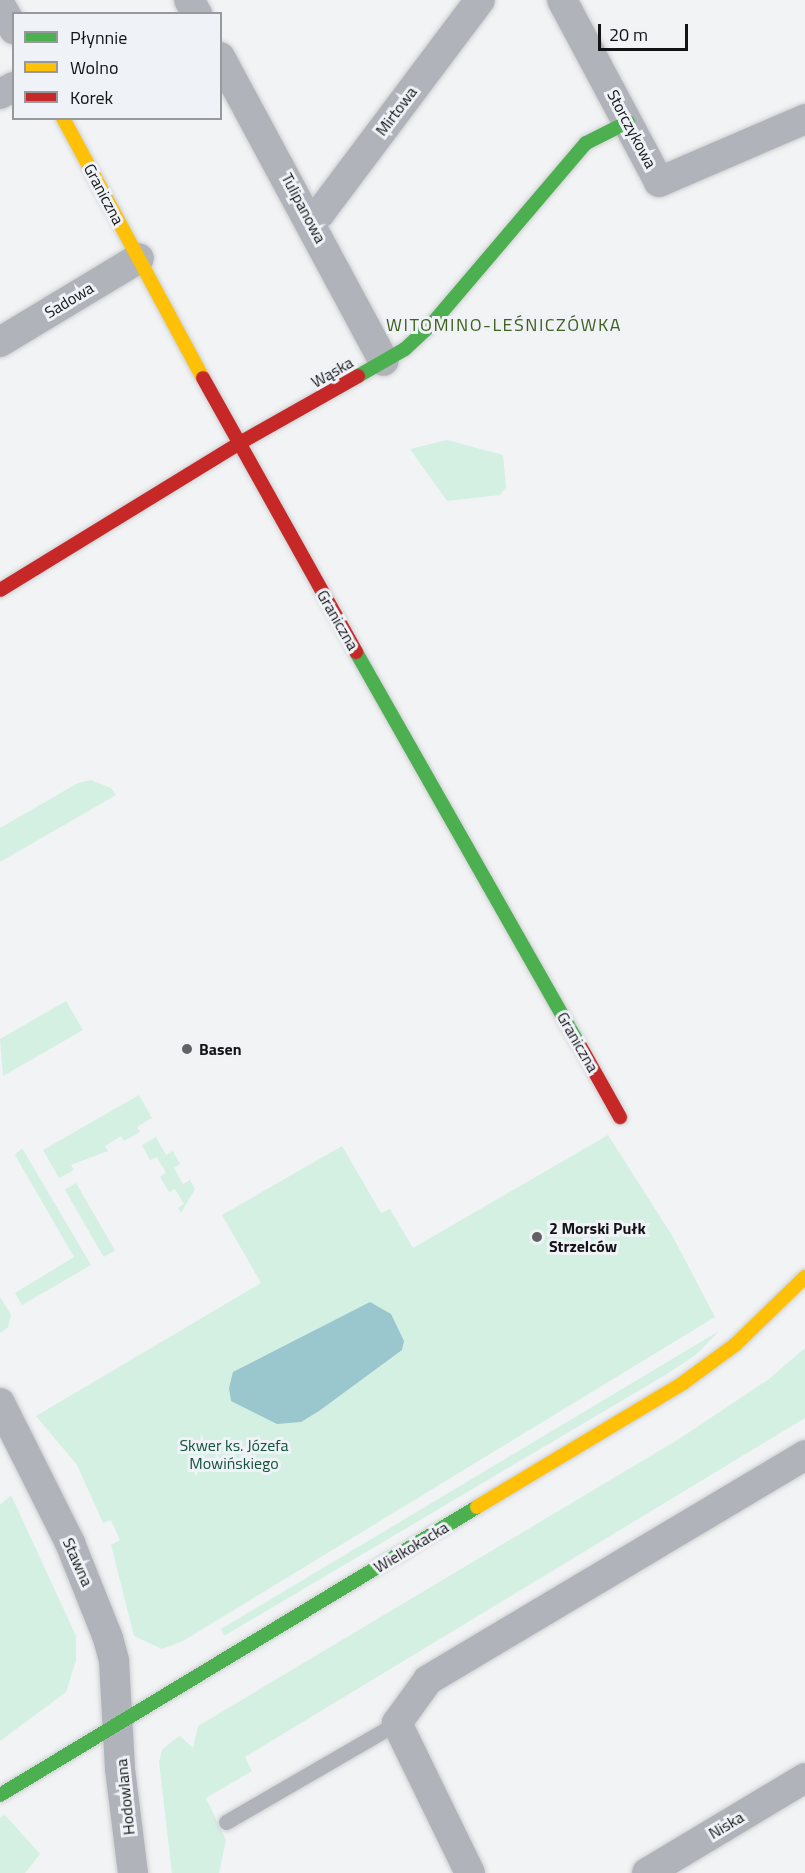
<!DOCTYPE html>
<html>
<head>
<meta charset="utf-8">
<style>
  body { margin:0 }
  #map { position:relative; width:805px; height:1873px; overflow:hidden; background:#f1f3f5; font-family:"Titillium Web",sans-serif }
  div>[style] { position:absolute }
  .green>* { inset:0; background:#d3f0e3; transform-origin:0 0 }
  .water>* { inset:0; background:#9ac6cd }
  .roads { filter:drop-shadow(0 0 2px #cecfd0) drop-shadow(0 0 2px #cecfd0) }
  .lane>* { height:15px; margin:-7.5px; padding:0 7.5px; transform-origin:7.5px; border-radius:7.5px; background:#b0b3b9 }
  .street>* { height:30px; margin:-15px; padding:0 15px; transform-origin:15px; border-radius:15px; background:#b0b3b9 }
  .fast>* { height:14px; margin:-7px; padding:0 7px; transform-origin:7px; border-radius:7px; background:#4caf50 }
  .slow>* { height:14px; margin:-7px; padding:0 7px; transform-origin:7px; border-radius:7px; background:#ffc107 }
  .jam>* { height:14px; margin:-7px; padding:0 7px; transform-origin:7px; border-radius:7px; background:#c62828 }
  .dots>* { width:16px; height:16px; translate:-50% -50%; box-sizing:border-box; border:3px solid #eff2f7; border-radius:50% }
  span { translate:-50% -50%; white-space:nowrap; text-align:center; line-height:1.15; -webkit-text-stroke:6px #eff2f7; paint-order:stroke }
  .street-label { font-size:16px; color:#131415 }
  .poi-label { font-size:16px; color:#131415; font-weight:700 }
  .left { translate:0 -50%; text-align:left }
  .park-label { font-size:16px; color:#12533a }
  .neighbourhood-label { font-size:18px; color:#41601d; letter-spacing:1.5px }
  .legend { position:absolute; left:12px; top:12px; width:210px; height:108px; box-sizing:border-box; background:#eff2f7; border:2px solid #97999d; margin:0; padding:8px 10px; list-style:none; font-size:18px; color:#131415 }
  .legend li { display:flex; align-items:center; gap:12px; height:30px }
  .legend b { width:30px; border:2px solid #97999d }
  .scale { position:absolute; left:598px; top:24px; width:90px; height:27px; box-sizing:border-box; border:3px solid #131415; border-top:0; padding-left:8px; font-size:18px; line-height:21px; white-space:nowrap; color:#131415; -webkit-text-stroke:4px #eff2f7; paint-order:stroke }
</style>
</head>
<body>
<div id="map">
  <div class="green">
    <div style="clip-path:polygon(447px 440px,503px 455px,506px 487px,500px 495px,447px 501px,410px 449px)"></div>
    <div style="clip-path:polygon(91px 780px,111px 788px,116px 795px,0 862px,0 828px,78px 783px)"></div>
    <div style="clip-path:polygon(66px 1001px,83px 1030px,3px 1076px,0 1039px)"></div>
    <div style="clip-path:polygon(139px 1095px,152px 1118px,137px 1127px,140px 1132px,124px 1141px,121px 1136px,105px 1146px,108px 1151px,71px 1165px,74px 1170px,59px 1178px,43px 1150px)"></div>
    <div style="clip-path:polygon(608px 1135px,673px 1237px,715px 1317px,183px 1641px,162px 1649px,134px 1636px,111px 1545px,120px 1540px,111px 1520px,103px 1523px,77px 1465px,36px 1416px,261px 1283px,222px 1215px,342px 1146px,381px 1213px,390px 1209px,413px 1248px)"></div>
    <div style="clip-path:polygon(156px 1137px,166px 1155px,173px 1151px,180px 1164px,174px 1168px,183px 1184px,190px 1180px,195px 1189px,181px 1213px,178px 1208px,184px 1204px,175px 1189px,169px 1192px,160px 1177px,166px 1173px,157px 1157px,150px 1160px,142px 1145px)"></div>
    <div style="clip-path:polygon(22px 1148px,91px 1265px,22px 1305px,15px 1293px,74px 1257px,15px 1155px)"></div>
    <div style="left:76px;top:1183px;width:78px;height:13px;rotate:60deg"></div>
    <div style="clip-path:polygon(0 1297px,11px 1315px,8px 1327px,0 1333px)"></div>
    <div style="clip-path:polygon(719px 1331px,697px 1354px,667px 1374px,224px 1636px,221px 1629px)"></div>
    <div style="clip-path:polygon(805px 1348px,805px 1418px,245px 1757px,252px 1771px,206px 1798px,226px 1840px,219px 1873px,172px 1873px,159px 1762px,162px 1750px,171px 1742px,180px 1736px,193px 1748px,198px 1726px,679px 1439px,769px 1379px)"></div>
    <div style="clip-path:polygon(11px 1495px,76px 1636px,76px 1660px,66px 1692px,0 1741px,0 1505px)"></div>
    <div style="clip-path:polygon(5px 1815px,40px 1854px,25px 1873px,0 1873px,0 1818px)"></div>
  </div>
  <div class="water">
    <div style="clip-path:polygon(370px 1302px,391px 1314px,404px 1341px,402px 1350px,319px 1411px,301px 1422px,277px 1424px,231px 1401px,229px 1388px,233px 1372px)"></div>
  </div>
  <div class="roads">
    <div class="lane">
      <div style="left:226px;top:1822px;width:198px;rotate:-30.1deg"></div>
    </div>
    <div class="street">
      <div style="left:189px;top:0;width:16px;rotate:60deg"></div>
      <div style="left:562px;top:0;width:206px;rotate:61.9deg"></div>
      <div style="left:659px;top:182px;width:159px;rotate:-23.3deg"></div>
      <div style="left:0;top:5px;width:28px;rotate:60deg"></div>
      <div style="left:220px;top:57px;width:345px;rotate:61.7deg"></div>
      <div style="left:0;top:94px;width:16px;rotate:-27deg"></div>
      <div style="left:310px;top:219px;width:12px;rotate:-31deg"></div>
      <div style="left:320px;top:213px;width:266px;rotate:-53.1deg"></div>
      <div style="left:0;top:342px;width:162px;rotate:-31.1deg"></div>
      <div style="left:0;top:1403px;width:157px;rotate:63.4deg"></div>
      <div style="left:70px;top:1543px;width:102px;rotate:68.2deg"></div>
      <div style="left:108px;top:1638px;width:24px;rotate:75deg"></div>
      <div style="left:114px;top:1661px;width:108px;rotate:86.8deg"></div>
      <div style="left:120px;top:1769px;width:105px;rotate:82.9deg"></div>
      <div style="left:470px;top:1873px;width:167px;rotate:-116deg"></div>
      <div style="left:397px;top:1723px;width:53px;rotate:-54.2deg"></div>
      <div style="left:428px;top:1680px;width:439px;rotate:-30.8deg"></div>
      <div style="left:647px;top:1873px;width:184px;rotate:-31deg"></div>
    </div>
    <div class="fast">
      <div style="left:358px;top:376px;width:54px;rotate:-29.9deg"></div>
      <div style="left:405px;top:349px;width:35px;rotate:-43deg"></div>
      <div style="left:431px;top:325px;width:239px;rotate:-49.6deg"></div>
      <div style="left:586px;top:143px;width:47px;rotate:-26.6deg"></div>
      <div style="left:356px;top:652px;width:451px;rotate:60.4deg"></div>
      <div style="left:0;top:1795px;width:557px;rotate:-31.12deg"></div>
    </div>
    <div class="slow">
      <div style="left:63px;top:118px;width:295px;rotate:61.7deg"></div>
      <div style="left:477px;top:1507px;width:240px;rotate:-31deg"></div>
      <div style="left:683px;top:1383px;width:64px;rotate:-36.2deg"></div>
      <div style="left:735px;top:1345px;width:98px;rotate:-44.2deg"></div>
    </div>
    <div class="jam">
      <div style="left:203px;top:378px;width:314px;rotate:60.8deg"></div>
      <div style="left:0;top:590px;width:279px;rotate:-31.5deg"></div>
      <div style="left:238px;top:444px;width:138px;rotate:-29.5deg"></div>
      <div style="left:579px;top:1044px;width:84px;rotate:60.7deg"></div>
    </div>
  </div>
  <div class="dots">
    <div style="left:187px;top:1049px;background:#616263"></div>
    <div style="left:537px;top:1237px;background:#616263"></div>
  </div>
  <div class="street-label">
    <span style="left:396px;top:111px;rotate:-53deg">Mirtowa</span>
    <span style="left:632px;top:129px;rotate:62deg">Storczykowa</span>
    <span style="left:104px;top:194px;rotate:62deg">Graniczna</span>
    <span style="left:304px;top:208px;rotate:62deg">Tulipanowa</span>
    <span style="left:69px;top:300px;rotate:-31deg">Sadowa</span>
    <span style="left:332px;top:372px;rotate:-30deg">Wąska</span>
    <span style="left:338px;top:620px;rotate:60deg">Graniczna</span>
    <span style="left:578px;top:1042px;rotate:60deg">Graniczna</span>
    <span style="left:411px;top:1547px;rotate:-31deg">Wielkokacka</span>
    <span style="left:78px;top:1562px;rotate:66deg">Stawna</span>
    <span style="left:125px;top:1797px;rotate:-96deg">Hodowlana</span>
    <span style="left:726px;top:1825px;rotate:-31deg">Niska</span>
  </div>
  <div class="poi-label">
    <span class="left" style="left:199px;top:1049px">Basen</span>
    <span class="left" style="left:549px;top:1237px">2 Morski Pułk<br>Strzelców</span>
  </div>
  <div class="park-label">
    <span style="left:234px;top:1454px">Skwer ks. Józefa<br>Mowińskiego</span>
  </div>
  <div class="neighbourhood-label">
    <span style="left:504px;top:325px">WITOMINO-LEŚNICZÓWKA</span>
  </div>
  <ul class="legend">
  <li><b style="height:8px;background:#4caf50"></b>Płynnie</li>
  <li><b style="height:8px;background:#ffc107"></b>Wolno</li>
  <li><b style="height:8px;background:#c62828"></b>Korek</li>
  </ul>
  <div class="scale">20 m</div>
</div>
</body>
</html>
